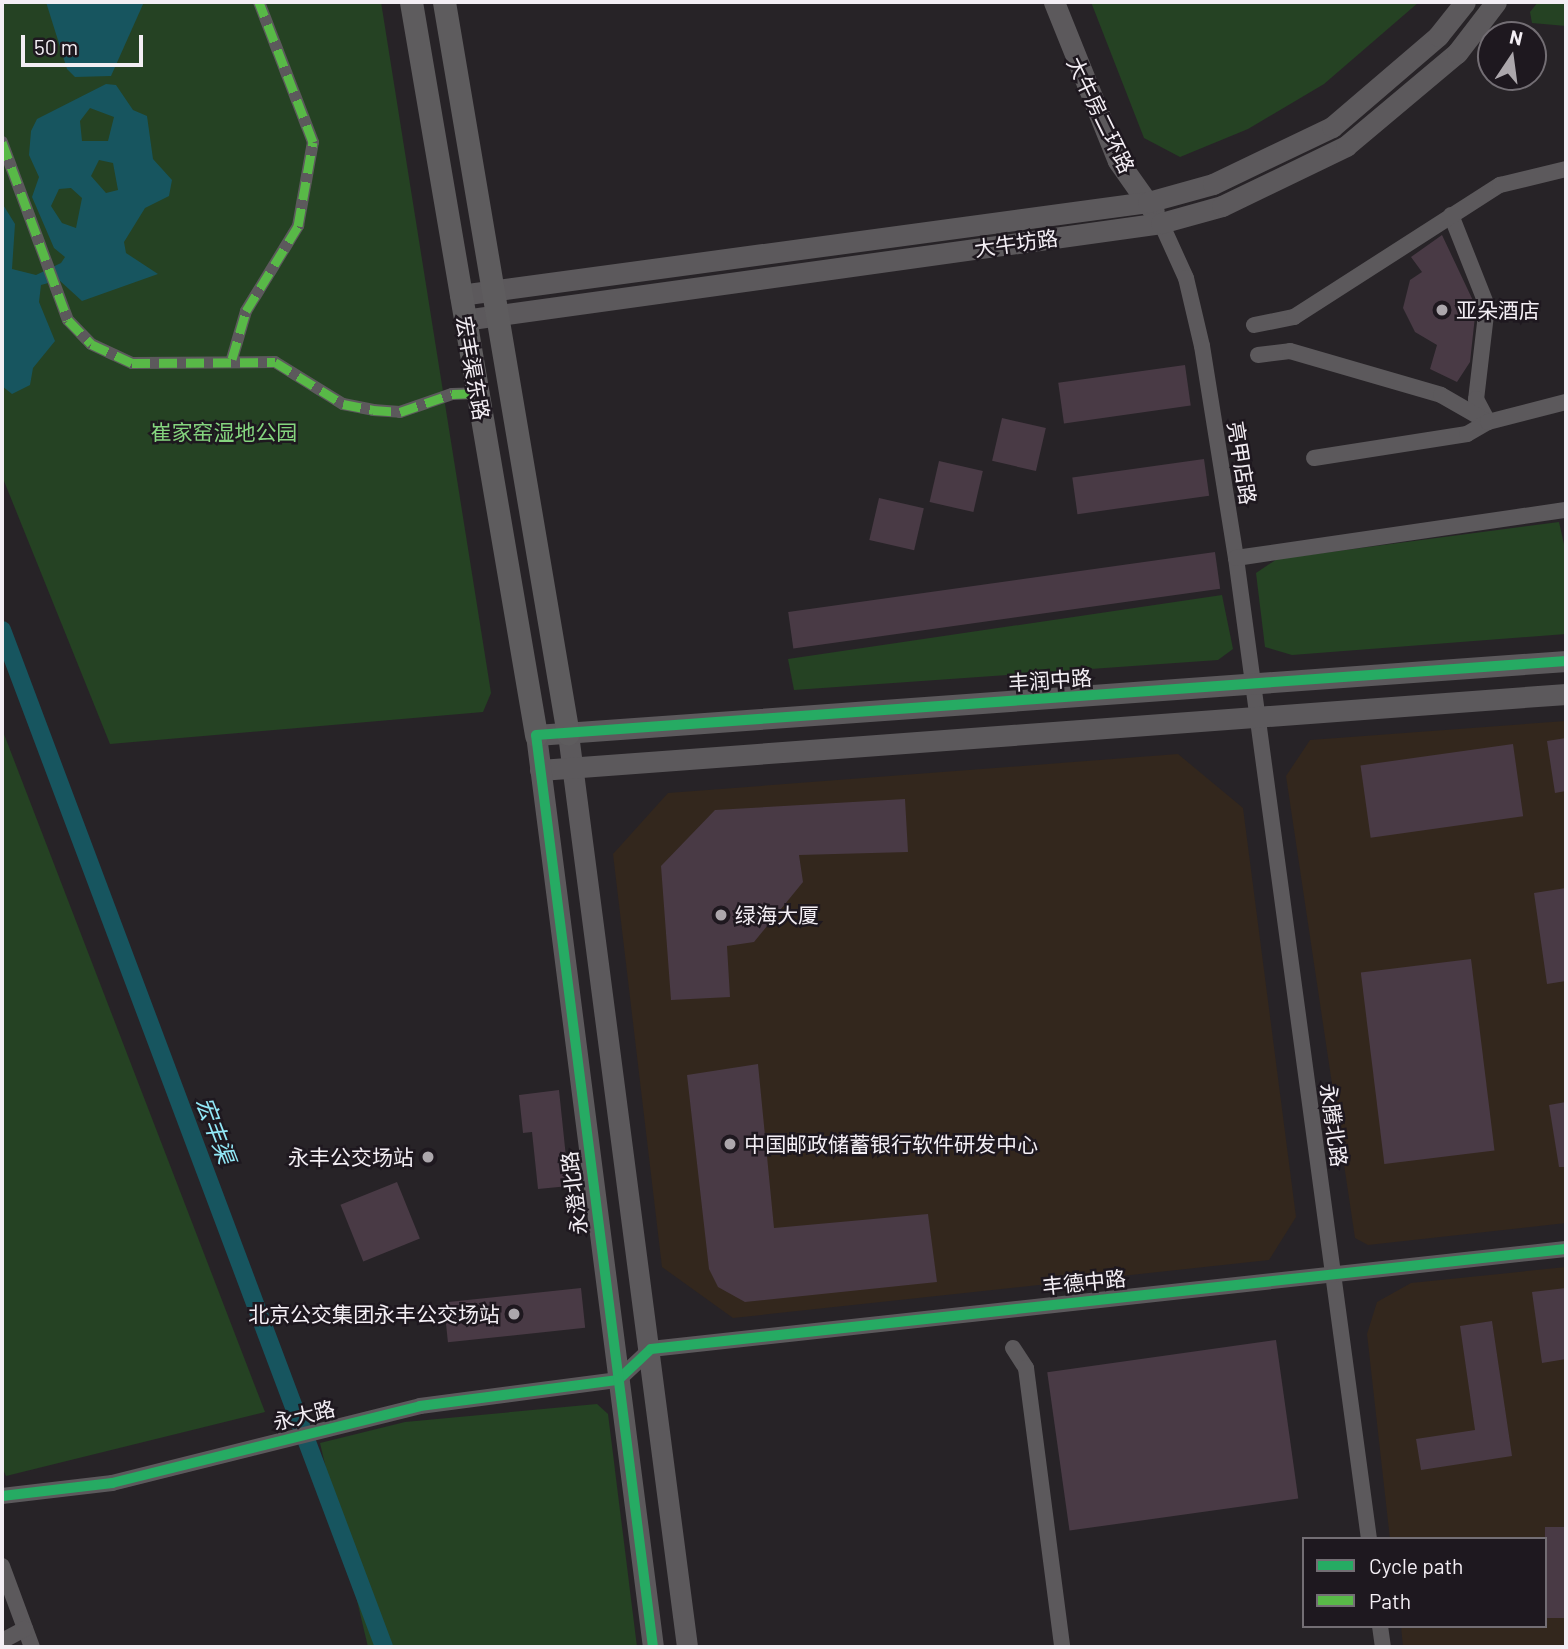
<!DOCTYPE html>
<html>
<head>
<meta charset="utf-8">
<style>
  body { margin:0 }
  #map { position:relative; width:1568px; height:1649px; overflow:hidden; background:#272327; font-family:Barlow,"Noto Sans SC",sans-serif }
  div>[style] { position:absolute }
  .commercial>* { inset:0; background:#33271d }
  .green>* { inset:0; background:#254223 }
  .water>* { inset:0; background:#17555f }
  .canal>* { height:18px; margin:-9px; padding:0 9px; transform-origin:9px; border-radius:9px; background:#17555f }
  .building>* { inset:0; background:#493a45; transform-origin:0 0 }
  .pedestrian>* { height:12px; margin:-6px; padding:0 6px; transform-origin:6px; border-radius:6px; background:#5c595c }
  .minor>* { height:16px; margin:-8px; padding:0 8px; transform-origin:8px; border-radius:8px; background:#5c595c }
  .tertiary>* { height:21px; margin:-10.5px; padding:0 10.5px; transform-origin:10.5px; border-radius:10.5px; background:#5c595c }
  .secondary>* { height:23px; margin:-11.5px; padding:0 11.5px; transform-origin:11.5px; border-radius:11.5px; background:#5e5c5e }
  .quiet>* { height:9px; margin-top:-4.5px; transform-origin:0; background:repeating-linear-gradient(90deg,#58b947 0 18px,transparent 0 27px) }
  .cycleway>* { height:10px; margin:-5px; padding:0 5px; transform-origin:5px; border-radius:5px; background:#26ab63 }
  .dots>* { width:19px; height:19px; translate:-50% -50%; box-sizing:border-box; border:4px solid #1e181f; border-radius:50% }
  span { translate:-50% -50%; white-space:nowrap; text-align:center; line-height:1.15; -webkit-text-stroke:5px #1e181f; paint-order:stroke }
  .street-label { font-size:21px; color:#f3eef4 }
  .poi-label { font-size:21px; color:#f3eef4 }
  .left { translate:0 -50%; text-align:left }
  .right { translate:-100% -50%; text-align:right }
  .park-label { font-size:21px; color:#85d57f }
  .water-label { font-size:23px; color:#92e8f7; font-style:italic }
  .frame { position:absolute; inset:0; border:4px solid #f3eef4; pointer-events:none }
  .legend { position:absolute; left:1302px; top:1537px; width:245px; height:91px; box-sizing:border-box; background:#1e181f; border:2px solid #736e74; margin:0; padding:9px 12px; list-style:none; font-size:21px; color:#f3eef4 }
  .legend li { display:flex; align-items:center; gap:14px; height:35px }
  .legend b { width:35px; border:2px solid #736e74 }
  .north { position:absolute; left:1477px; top:21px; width:70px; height:70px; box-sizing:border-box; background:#1e181f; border:2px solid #736e74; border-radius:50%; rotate:13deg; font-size:19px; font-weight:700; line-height:28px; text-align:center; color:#f3eef4 }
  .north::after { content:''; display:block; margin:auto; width:24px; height:32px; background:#aca7ac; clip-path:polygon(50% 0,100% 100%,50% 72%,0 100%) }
  .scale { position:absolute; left:21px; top:35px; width:122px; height:32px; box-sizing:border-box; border:4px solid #f3eef4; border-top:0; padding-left:9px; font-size:21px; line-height:24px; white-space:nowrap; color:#f3eef4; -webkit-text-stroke:5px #1e181f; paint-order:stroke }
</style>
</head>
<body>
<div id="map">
  <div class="commercial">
    <div style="clip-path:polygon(1566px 721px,1566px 1223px,1368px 1245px,1355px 1238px,1286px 776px,1310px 740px)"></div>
    <div style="clip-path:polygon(1178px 754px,1243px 808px,1296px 1217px,1269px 1260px,733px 1318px,662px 1267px,613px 854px,668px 793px)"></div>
    <div style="clip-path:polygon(1566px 1267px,1566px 1647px,1403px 1647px,1401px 1626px,1545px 1626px,1545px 1539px,1390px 1539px,1367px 1334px,1377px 1302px,1411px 1283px)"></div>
  </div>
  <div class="green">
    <div style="clip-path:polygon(2px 2px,381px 2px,491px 693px,483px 712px,110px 744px,2px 476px)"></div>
    <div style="clip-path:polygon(1091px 2px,1419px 2px,1324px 84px,1248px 129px,1180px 157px,1144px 138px)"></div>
    <div style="clip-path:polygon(1538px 2px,1566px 2px,1566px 26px,1532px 23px,1530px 12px)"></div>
    <div style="clip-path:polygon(1559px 522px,1566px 553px,1566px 634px,1292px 655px,1265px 647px,1256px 573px,1277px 559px)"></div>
    <div style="clip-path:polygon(1222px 595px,1233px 649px,1218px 660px,794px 690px,788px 659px)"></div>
    <div style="clip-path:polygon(2px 729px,265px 1412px,6px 1476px,2px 1467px)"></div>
    <div style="clip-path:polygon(597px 1404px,608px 1414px,637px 1647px,368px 1647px,320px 1443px,405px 1422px)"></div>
  </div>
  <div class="water">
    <div style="clip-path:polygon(46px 2px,144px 2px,111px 76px,75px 77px,67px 69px)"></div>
    <div style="clip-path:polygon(evenodd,106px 84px,116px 85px,133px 110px,147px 116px,153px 159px,172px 180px,169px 196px,145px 208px,124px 242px,126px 253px,158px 274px,82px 301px,59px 280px,41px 285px,39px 302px,55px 341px,33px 368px,30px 385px,12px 394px,2px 386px,2px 203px,15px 224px,12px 269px,36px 275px,61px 263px,65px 257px,54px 248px,32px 197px,39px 177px,29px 155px,31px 131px,37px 119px,106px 84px,90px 108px,114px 117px,108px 141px,82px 141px,80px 121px,90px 108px,106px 84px,99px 160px,113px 163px,118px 190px,106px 193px,91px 176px,99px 160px,106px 84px,71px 188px,82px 198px,76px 228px,62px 223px,51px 206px,59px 189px,71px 188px)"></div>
  </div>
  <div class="canal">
    <div style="left:2px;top:630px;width:1086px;rotate:69.41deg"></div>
  </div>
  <div class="building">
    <div style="clip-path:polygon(1442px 235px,1476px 307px,1470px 362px,1457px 382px,1430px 369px,1437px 345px,1415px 332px,1403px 308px,1410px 280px,1422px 272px,1411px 257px)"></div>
    <div style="left:1185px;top:365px;width:41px;height:128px;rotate:82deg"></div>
    <div style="left:1002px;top:418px;width:45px;height:44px;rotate:13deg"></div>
    <div style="left:1204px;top:459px;width:37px;height:133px;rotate:82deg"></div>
    <div style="left:939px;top:461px;width:45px;height:42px;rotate:13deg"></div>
    <div style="left:879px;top:498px;width:46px;height:43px;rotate:13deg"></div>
    <div style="left:1215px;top:552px;width:37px;height:431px;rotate:82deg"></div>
    <div style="clip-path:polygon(1566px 738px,1566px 791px,1555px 793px,1547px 741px)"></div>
    <div style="left:1513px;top:744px;width:73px;height:154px;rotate:82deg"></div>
    <div style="clip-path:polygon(905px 799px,908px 852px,799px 855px,803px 882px,754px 942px,727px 946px,730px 997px,671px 1000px,661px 866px,715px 810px)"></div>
    <div style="clip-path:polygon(1566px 888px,1566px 981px,1547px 984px,1534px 893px)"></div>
    <div style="left:1471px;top:959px;width:193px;height:111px;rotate:83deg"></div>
    <div style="clip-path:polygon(758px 1064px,774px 1228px,928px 1214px,937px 1282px,745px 1302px,718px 1287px,709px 1269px,687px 1075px)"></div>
    <div style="clip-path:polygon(559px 1090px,569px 1186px,538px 1189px,532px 1132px,523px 1133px,519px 1095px)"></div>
    <div style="clip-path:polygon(1566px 1102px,1566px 1167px,1559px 1167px,1549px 1105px)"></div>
    <div style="left:397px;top:1182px;width:61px;height:61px;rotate:68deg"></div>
    <div style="left:581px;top:1288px;width:40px;height:138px;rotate:84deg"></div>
    <div style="clip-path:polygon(1566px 1288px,1566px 1359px,1542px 1363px,1532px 1292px)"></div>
    <div style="clip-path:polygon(1492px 1321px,1512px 1456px,1421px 1470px,1416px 1439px,1475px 1430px,1460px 1326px)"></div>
    <div style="left:1276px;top:1340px;width:160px;height:231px;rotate:82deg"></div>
    <div style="left:1566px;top:1527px;width:91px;height:21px;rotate:90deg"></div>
  </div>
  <div class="pedestrian">
    <div style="left:2px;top:142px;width:190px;rotate:69.7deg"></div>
    <div style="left:68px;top:320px;width:33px;rotate:46deg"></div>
    <div style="left:91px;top:344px;width:45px;rotate:24.9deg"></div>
    <div style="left:132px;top:363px;width:143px;rotate:-0.4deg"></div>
    <div style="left:275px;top:362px;width:80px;rotate:31.7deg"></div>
    <div style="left:343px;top:404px;width:31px;rotate:11deg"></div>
    <div style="left:373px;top:410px;width:27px;rotate:4deg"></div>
    <div style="left:400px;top:412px;width:55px;rotate:-19.1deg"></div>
    <div style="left:452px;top:394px;width:25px;rotate:-2deg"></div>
    <div style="left:232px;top:359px;width:50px;rotate:-73.7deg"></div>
    <div style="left:246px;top:311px;width:100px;rotate:-58.5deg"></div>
    <div style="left:298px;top:226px;width:85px;rotate:-79.9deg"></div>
    <div style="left:313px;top:142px;width:150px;rotate:-111.1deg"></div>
  </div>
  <div class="minor">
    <div style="left:1451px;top:215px;width:98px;rotate:68.4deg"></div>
    <div style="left:1487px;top:306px;width:94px;rotate:96.7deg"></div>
    <div style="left:1476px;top:399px;width:26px;rotate:62deg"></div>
    <div style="left:1161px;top:223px;width:60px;rotate:65.6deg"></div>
    <div style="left:1186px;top:278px;width:70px;rotate:76.8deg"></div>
    <div style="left:1202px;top:346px;width:215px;rotate:80.9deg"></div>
    <div style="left:1236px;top:558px;width:990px;rotate:82.28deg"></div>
    <div style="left:1254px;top:325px;width:41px;rotate:-11.3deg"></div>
    <div style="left:1294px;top:317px;width:245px;rotate:-32.7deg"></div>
    <div style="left:1500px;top:185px;width:68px;rotate:-13.6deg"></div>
    <div style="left:1258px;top:355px;width:32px;rotate:-7deg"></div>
    <div style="left:1290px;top:351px;width:157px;rotate:16.2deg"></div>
    <div style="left:1441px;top:395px;width:54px;rotate:29.9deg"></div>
    <div style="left:1314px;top:458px;width:155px;rotate:-8.9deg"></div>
    <div style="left:1467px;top:434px;width:24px;rotate:-30deg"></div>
    <div style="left:1488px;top:422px;width:81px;rotate:-14.4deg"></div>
    <div style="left:1236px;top:558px;width:333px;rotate:-8.3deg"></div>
    <div style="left:1013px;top:1348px;width:24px;rotate:57deg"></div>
    <div style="left:1026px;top:1368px;width:281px;rotate:82.6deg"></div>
    <div style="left:2px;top:1496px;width:111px;rotate:-6.7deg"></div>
    <div style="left:112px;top:1483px;width:317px;rotate:-14deg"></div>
    <div style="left:420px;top:1406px;width:200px;rotate:-7.5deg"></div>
    <div style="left:618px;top:1380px;width:45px;rotate:-43.2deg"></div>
    <div style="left:651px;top:1349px;width:920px;rotate:-6.24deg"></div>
    <div style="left:2px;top:1566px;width:86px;rotate:69.7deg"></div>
    <div style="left:1380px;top:1626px;width:21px;rotate:82deg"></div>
    <div style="left:2px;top:1641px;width:26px;rotate:-28deg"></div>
  </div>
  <div class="tertiary">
    <div style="left:1054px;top:2px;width:171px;rotate:68.1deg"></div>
    <div style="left:1118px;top:161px;width:62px;rotate:54.8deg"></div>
    <div style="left:460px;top:295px;width:694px;rotate:-7.7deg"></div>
    <div style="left:1148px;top:202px;width:67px;rotate:-15.5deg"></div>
    <div style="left:1213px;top:184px;width:132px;rotate:-25.6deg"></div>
    <div style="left:1332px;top:127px;width:140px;rotate:-40.6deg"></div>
    <div style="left:1438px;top:36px;width:43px;rotate:-51.5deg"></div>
    <div style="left:464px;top:320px;width:704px;rotate:-7.92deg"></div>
    <div style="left:1161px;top:223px;width:63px;rotate:-15.6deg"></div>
    <div style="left:1222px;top:206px;width:138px;rotate:-25.8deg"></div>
    <div style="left:1346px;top:146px;width:145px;rotate:-40deg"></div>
    <div style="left:1457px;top:53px;width:64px;rotate:-52.6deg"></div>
    <div style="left:568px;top:734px;width:921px;rotate:82.57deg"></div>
    <div style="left:540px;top:770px;width:1029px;rotate:-4.24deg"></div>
    <div style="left:653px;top:1647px;width:919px;rotate:-97.31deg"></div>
    <div style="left:536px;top:735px;width:1033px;rotate:-4.11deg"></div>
  </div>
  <div class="secondary">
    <div style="left:411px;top:2px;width:744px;rotate:80.32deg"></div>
    <div style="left:444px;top:2px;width:742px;rotate:80.39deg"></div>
  </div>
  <div class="quiet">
    <div style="left:2px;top:142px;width:190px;rotate:69.7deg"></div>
    <div style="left:68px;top:320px;width:33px;rotate:46deg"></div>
    <div style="left:91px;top:344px;width:45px;rotate:24.9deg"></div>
    <div style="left:132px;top:363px;width:143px;rotate:-0.4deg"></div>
    <div style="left:275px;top:362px;width:80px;rotate:31.7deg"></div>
    <div style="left:343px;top:404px;width:31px;rotate:11deg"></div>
    <div style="left:373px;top:410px;width:27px;rotate:4deg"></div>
    <div style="left:400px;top:412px;width:55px;rotate:-19.1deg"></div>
    <div style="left:452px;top:394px;width:25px;rotate:-2deg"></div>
    <div style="left:232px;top:359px;width:50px;rotate:-73.7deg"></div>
    <div style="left:246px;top:311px;width:100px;rotate:-58.5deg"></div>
    <div style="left:298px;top:226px;width:85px;rotate:-79.9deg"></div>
    <div style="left:313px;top:142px;width:150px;rotate:-111.1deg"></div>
  </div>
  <div class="cycleway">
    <div style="left:2px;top:1496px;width:111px;rotate:-6.7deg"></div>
    <div style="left:112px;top:1483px;width:317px;rotate:-14deg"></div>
    <div style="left:420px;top:1406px;width:200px;rotate:-7.5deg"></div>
    <div style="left:618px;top:1380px;width:45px;rotate:-43.2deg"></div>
    <div style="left:651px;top:1349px;width:920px;rotate:-6.24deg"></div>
    <div style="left:653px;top:1647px;width:919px;rotate:-97.31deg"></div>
    <div style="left:536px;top:735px;width:1033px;rotate:-4.11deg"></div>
  </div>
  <div class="dots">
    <div style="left:1442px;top:310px;background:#aca7ac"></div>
    <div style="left:721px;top:915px;background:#aca7ac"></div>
    <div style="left:730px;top:1144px;background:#aca7ac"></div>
    <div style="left:428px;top:1157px;background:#aca7ac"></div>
    <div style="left:514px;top:1314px;background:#aca7ac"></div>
  </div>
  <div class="street-label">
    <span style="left:1101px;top:115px;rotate:64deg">大牛房二环路</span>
    <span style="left:1016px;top:243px;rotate:-8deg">大牛坊路</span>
    <span style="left:473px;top:368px;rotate:80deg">宏丰渠东路</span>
    <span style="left:1242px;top:463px;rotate:81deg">亮甲店路</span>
    <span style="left:1050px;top:680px;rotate:-4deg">丰润中路</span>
    <span style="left:1334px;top:1125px;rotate:82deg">永腾北路</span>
    <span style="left:574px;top:1193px;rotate:-97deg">永澄北路</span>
    <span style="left:1084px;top:1282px;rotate:-6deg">丰德中路</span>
    <span style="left:304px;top:1415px;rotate:-14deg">永大路</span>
  </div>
  <div class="poi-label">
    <span class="left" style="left:1456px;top:310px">亚朵酒店</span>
    <span class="left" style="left:735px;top:915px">绿海大厦</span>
    <span class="left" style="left:744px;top:1144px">中国邮政储蓄银行软件研发中心</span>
    <span class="right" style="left:414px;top:1157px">永丰公交场站</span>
    <span class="right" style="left:500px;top:1314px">北京公交集团永丰公交场站</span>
  </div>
  <div class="park-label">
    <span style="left:224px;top:432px">崔家窑湿地公园</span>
  </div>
  <div class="water-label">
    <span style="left:216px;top:1130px;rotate:69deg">宏丰渠</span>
  </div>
  <div class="frame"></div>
  <ul class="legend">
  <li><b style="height:9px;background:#26ab63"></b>Cycle path</li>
  <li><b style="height:9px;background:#58b947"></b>Path</li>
  </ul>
  <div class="north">N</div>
  <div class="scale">50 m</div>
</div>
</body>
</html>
